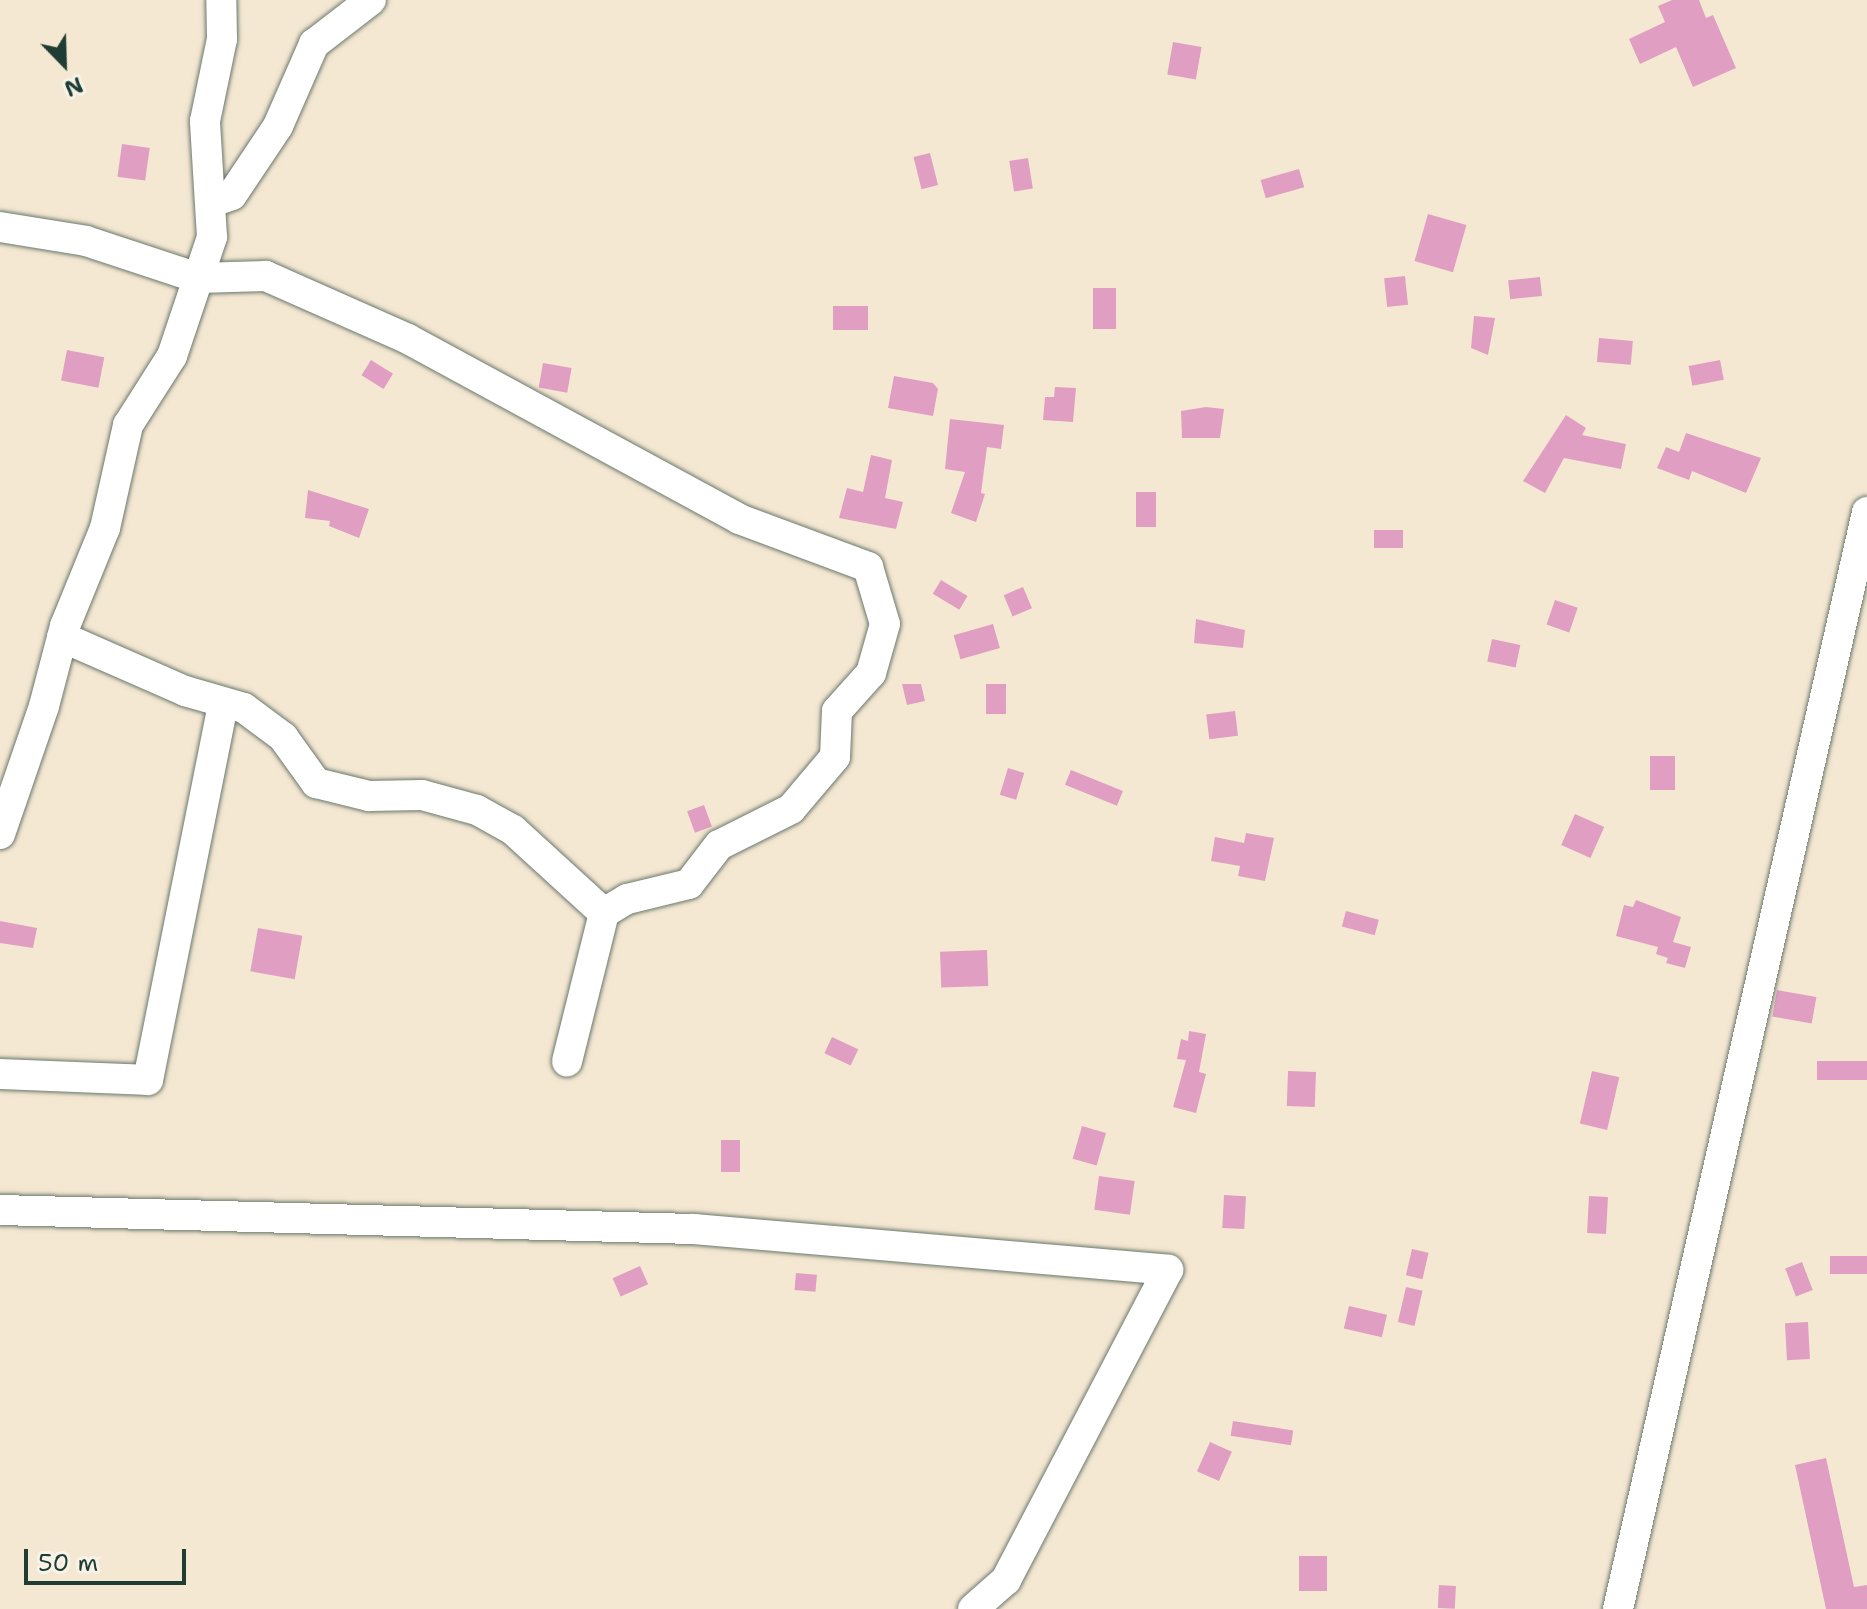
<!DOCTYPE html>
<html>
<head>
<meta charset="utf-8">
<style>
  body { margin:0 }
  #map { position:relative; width:1867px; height:1609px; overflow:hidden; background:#f5e8d3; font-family:"Shantell Sans",sans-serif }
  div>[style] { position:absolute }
  .building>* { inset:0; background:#e09fc2; transform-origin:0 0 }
  .roads { filter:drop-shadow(0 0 2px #6a796c) drop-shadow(0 0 2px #6a796c) }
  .minor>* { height:30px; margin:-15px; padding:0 15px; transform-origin:15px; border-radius:15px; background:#fff }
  span { translate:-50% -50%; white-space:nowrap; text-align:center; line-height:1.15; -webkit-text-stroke:6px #f7f3e8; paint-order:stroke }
  .north { position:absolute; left:24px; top:24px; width:80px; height:80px; -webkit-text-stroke:6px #f7f3e8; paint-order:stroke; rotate:157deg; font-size:22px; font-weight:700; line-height:32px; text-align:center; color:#1f3d34 }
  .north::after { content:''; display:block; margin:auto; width:28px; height:36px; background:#1f3d34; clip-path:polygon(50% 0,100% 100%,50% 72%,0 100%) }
  .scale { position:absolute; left:24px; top:1549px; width:162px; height:36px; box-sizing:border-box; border:4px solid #1f3d34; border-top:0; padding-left:10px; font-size:24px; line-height:28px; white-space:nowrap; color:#1f3d34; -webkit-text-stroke:6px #f7f3e8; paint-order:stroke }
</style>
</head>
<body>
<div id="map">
  <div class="building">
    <div style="clip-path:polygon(1672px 0,1699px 0,1706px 18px,1713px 15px,1736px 68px,1693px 87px,1676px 47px,1640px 64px,1629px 39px,1665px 22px,1658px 6px)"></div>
    <div style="left:1173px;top:42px;width:29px;height:33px;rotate:10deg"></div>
    <div style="left:122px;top:144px;width:28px;height:33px;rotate:8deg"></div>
    <div style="left:930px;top:153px;width:33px;height:17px;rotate:76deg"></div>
    <div style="left:1028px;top:158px;width:31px;height:19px;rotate:81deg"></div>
    <div style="left:1299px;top:169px;width:19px;height:40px;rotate:74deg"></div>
    <div style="left:1428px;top:214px;width:40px;height:49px;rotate:16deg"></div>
    <div style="left:1405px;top:276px;width:29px;height:21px;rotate:84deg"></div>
    <div style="left:1540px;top:277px;width:19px;height:32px;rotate:84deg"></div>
    <div style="left:1093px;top:288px;width:23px;height:41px"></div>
    <div style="left:868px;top:306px;width:24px;height:35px;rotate:90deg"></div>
    <div style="clip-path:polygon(1474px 316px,1495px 318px,1488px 355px,1471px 348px)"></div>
    <div style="left:1599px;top:338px;width:34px;height:24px;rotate:5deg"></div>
    <div style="left:67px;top:350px;width:38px;height:31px;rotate:11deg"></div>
    <div style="left:371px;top:360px;width:26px;height:18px;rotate:32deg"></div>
    <div style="left:1720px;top:360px;width:20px;height:32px;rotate:79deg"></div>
    <div style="left:543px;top:363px;width:29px;height:25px;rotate:10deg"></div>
    <div style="clip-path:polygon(894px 376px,933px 383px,938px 389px,933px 416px,888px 408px)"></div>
    <div style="clip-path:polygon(1055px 387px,1076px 388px,1073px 422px,1043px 420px,1045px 397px,1054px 397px)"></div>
    <div style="clip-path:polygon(1206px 407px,1224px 409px,1220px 438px,1182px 438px,1181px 411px)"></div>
    <div style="clip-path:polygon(1566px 415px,1586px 428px,1582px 435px,1626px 444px,1621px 469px,1564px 458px,1545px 493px,1523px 481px)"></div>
    <div style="clip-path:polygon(950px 419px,1004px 425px,1001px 449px,987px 447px,981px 493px,985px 494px,976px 522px,951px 513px,965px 472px,945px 469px)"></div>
    <div style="clip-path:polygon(1686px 433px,1761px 458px,1746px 493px,1692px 471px,1689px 480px,1657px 468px,1666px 447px,1679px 452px)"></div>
    <div style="clip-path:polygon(871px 455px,892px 460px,885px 498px,903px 502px,896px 529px,839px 518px,847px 488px,863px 492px)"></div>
    <div style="clip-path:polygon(308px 490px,369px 509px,359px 538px,329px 526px,330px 521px,305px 518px)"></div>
    <div style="left:1136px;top:492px;width:20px;height:35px"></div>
    <div style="left:1374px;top:530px;width:29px;height:18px"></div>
    <div style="left:941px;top:580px;width:31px;height:16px;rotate:31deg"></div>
    <div style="left:1023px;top:587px;width:23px;height:21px;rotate:67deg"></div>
    <div style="left:1555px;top:600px;width:24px;height:26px;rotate:19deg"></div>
    <div style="clip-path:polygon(1196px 619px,1245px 630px,1243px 648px,1194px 643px)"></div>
    <div style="left:993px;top:624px;width:25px;height:41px;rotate:74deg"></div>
    <div style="left:1492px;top:639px;width:29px;height:23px;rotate:12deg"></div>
    <div style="clip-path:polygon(902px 684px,921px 684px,925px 701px,907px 705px)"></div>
    <div style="left:986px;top:684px;width:20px;height:30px"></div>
    <div style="left:1235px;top:711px;width:25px;height:29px;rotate:83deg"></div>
    <div style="left:1650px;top:756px;width:25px;height:34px"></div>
    <div style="left:1008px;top:768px;width:17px;height:28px;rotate:17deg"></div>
    <div style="left:1071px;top:770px;width:56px;height:16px;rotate:22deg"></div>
    <div style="left:704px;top:805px;width:23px;height:18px;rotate:70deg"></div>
    <div style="left:1575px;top:814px;width:32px;height:34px;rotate:24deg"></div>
    <div style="clip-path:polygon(1246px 833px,1274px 838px,1265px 881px,1238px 876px,1240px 866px,1211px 861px,1215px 837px,1244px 843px)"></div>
    <div style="clip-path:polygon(1636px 900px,1681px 917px,1673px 942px,1691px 947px,1685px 968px,1666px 963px,1668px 958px,1656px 954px,1658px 947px,1616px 936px,1624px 905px,1633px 907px)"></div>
    <div style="left:1346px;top:911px;width:34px;height:16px;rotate:15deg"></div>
    <div style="clip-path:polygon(0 921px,37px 928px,33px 948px,0 943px)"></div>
    <div style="left:258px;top:928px;width:45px;height:44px;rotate:10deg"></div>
    <div style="left:987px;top:950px;width:36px;height:47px;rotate:88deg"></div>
    <div style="left:1777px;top:990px;width:40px;height:27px;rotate:10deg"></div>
    <div style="clip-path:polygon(1189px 1031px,1206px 1034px,1199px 1072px,1206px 1074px,1196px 1113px,1173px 1107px,1186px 1060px,1177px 1059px,1181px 1039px,1188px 1041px)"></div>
    <div style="left:832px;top:1037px;width:29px;height:18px;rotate:25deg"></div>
    <div style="left:1867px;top:1061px;width:19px;height:50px;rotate:90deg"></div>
    <div style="left:1288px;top:1071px;width:28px;height:35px;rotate:2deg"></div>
    <div style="left:1592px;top:1071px;width:28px;height:54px;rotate:13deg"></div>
    <div style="left:1082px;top:1126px;width:25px;height:34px;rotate:16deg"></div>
    <div style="left:721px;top:1140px;width:19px;height:32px"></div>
    <div style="left:1099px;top:1176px;width:36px;height:34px;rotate:8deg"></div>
    <div style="left:1224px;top:1195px;width:22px;height:33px;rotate:3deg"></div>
    <div style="left:1589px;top:1196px;width:19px;height:37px;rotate:3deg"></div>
    <div style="left:1412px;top:1249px;width:17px;height:27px;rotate:13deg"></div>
    <div style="left:1867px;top:1256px;width:18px;height:37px;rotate:90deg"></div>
    <div style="left:1802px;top:1262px;width:30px;height:18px;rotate:69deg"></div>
    <div style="left:640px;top:1266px;width:20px;height:30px;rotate:66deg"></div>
    <div style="left:796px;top:1273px;width:21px;height:17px;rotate:5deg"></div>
    <div style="left:1406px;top:1287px;width:17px;height:36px;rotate:13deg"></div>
    <div style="left:1349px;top:1306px;width:39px;height:23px;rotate:13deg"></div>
    <div style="left:1808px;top:1322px;width:37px;height:23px;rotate:87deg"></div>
    <div style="left:1233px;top:1421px;width:61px;height:15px;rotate:9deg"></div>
    <div style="left:1210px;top:1442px;width:24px;height:32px;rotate:24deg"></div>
    <div style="clip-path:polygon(1826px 1458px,1854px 1587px,1867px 1585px,1867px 1609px,1826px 1609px,1795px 1465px)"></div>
    <div style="left:1299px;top:1556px;width:28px;height:35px"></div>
    <div style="left:1439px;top:1585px;width:17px;height:23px;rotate:3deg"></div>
  </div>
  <div class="roads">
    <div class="minor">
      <div style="left:210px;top:203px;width:23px;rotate:-20deg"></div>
      <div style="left:232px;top:195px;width:83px;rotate:-56.3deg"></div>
      <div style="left:278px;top:126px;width:90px;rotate:-66.3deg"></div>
      <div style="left:314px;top:44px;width:72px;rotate:-37.7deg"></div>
      <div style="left:0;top:227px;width:87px;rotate:9.2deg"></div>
      <div style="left:86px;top:241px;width:118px;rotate:18.3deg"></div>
      <div style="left:198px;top:278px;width:68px;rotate:-1.7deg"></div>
      <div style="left:266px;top:276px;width:155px;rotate:23.9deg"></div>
      <div style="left:408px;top:339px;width:377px;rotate:28.5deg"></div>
      <div style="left:739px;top:519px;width:138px;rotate:20.4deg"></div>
      <div style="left:868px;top:567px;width:59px;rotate:73.4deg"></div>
      <div style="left:885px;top:624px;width:51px;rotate:105.9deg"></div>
      <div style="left:871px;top:673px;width:51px;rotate:131.8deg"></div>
      <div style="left:837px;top:711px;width:46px;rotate:92.5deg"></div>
      <div style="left:835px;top:757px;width:68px;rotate:130.2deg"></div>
      <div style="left:791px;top:809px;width:80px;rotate:153.4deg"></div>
      <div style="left:719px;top:845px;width:49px;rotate:127.6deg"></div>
      <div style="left:689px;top:884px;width:64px;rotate:166.4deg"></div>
      <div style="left:627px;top:899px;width:27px;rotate:149deg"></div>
      <div style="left:604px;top:913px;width:153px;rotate:104deg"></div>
      <div style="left:62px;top:637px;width:134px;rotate:23.7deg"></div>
      <div style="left:185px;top:691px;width:61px;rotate:16.1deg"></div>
      <div style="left:244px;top:708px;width:49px;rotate:36.6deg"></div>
      <div style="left:283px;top:737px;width:57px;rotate:54.3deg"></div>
      <div style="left:316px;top:783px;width:55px;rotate:13.8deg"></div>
      <div style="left:369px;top:796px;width:53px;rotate:-1.1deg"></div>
      <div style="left:422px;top:795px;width:57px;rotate:15.3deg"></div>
      <div style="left:477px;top:810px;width:41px;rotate:29.1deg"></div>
      <div style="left:513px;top:830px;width:123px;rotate:42.4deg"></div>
      <div style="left:0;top:834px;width:135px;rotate:-71deg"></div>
      <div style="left:44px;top:706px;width:83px;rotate:-75.3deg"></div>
      <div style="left:65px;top:626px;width:106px;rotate:-67.8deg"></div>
      <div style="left:105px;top:528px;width:106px;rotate:-77.4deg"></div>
      <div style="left:128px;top:425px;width:82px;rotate:-57.5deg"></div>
      <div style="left:172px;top:356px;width:126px;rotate:-71.4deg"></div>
      <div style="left:212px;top:237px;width:116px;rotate:-93.5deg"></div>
      <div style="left:205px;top:121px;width:84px;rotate:-78.3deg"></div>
      <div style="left:222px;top:39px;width:39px;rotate:-91deg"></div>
      <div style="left:0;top:1074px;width:148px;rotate:2.3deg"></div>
      <div style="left:148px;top:1080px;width:382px;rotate:-78.7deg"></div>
      <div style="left:0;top:1210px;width:694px;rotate:1.57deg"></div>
      <div style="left:694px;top:1229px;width:476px;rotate:4.9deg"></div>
      <div style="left:1168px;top:1270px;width:350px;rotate:117.6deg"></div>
      <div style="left:1006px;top:1580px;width:44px;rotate:138.7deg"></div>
      <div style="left:1618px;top:1609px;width:1125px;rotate:-77.21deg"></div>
    </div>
  </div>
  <div class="north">N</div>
  <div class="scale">50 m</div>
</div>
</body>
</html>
